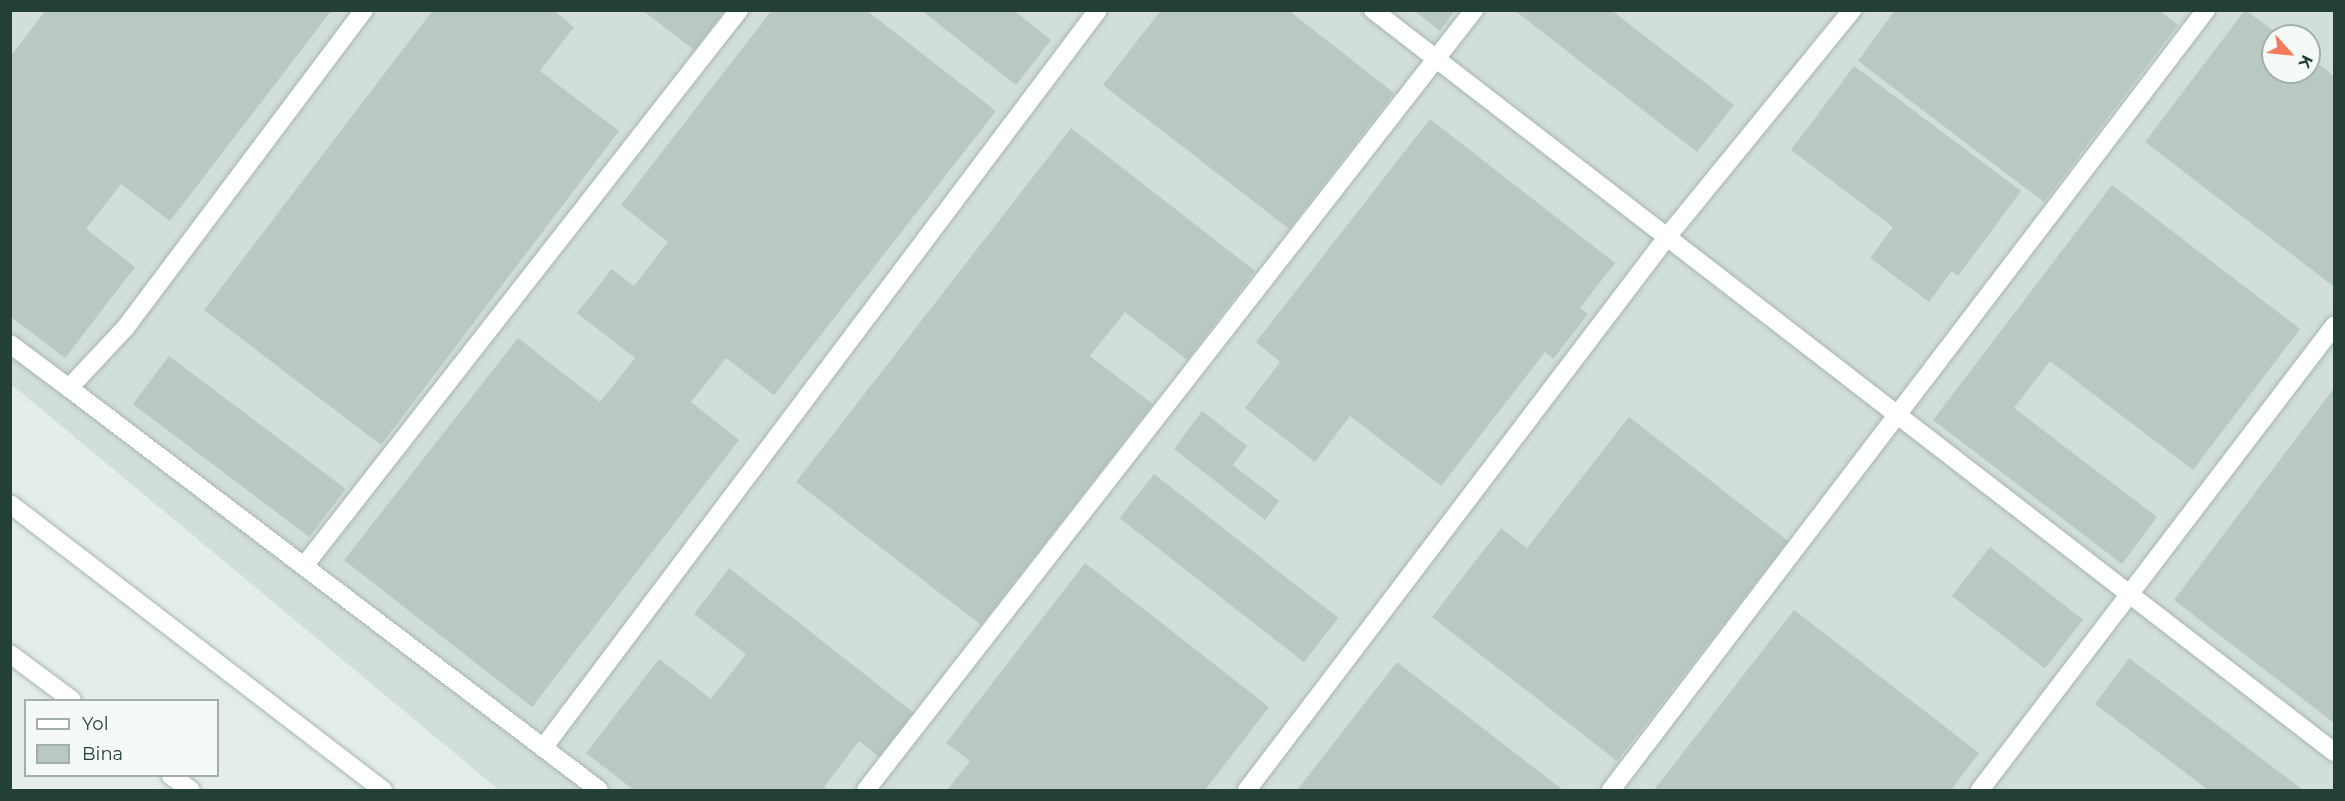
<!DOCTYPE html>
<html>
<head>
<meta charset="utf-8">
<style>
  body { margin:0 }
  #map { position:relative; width:2345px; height:801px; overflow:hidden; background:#e4eee9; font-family:Montserrat,sans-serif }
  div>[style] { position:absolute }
  .built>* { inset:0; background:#d2ded8 }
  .building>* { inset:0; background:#b9c9c2; transform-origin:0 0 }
  .roads { filter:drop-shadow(0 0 2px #a6b6b0) drop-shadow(0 0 2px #a6b6b0) }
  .lane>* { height:18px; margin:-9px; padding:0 9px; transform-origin:9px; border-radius:9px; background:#fff }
  .street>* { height:18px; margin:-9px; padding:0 9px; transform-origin:9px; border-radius:9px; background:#fff }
  .secondary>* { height:18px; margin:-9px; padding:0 9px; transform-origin:9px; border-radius:9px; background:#fff }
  span { translate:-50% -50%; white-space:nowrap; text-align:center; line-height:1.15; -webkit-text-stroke:5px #f5faf7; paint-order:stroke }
  .frame { position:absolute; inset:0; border:12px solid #234037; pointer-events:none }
  .legend { position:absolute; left:24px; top:699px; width:195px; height:78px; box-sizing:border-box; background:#f5faf7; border:2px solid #a1b0aa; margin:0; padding:8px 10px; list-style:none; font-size:18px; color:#234037 }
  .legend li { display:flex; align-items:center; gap:12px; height:30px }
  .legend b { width:30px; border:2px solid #a1b0aa }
  .north { position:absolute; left:2261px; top:24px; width:60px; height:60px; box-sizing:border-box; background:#f5faf7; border:2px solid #a1b0aa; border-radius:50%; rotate:117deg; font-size:16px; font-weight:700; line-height:24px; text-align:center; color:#234037 }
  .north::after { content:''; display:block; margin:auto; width:21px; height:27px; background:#f5795b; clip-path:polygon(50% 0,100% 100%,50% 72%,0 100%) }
</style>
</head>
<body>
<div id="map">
  <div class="built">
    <div style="clip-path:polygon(evenodd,10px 11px,2334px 11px,2334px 790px,499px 790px,11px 384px,10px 11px,2273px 36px,2309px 36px,2309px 72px,2273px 72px,2273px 36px)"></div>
  </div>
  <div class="building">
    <div style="clip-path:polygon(46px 10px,332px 10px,170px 221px,121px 184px,86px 229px,135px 267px,65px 358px,10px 316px,10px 57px)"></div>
    <div style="clip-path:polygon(433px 10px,553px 10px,574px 27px,540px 71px,619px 131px,381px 445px,204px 310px)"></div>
    <div style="clip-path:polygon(642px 10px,725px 10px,694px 50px)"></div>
    <div style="clip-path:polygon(772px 10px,866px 10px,996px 111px,774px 395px,726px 358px,691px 402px,739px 440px,532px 707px,344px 560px,518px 338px,600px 402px,635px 358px,577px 313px,612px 269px,634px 286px,668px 242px,621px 205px)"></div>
    <div style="clip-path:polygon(921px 10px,1013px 10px,1051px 40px,1016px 85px)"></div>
    <div style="clip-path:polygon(1161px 10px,1288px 10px,1394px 93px,1289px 229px,1103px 85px)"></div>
    <div style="clip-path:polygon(1413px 10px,1455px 10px,1440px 31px)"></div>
    <div style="clip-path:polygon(1514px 10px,1611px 10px,1734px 105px,1697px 152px)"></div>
    <div style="clip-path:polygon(1895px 10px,2159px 10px,2178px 25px,2044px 202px,1858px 61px)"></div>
    <div style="clip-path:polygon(2245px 10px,2281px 36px,2273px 36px,2273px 72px,2309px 72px,2309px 57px,2334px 76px,2333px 286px,2145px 142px)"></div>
    <div style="clip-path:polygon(1854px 66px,2021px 191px,1958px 276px,1952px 271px,1929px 302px,1870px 258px,1893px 227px,1791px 150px)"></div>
    <div style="clip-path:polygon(1430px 119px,1615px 263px,1580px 308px,1588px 314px,1553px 359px,1545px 352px,1441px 486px,1350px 416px,1315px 462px,1245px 408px,1280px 362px,1256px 342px)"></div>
    <div style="clip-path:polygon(1071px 128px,1255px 271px,1187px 360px,1125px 312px,1090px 356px,1153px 404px,981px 625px,796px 482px)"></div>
    <div style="clip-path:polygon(2112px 185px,2300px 329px,2193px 470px,2050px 361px,2014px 408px,2157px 517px,2122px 564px,1933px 420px)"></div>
    <div style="left:169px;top:356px;width:221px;height:60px;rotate:37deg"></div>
    <div style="clip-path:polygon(2334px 388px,2334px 723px,2174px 600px)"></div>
    <div style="clip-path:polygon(1202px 411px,1247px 446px,1233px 465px,1279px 501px,1265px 520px,1174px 449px)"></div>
    <div style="clip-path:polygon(1629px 417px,1788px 541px,1617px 761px,1432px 617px,1501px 528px,1527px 548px)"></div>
    <div style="left:1154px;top:474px;width:234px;height:56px;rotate:38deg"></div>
    <div style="left:1990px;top:547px;width:118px;height:62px;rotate:38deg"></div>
    <div style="clip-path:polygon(1085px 563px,1269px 707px,1205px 790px,947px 790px,970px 761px,946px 743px)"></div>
    <div style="clip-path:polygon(729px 568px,914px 713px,879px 757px,859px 741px,824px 787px,829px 790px,634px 790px,586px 753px,659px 659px,711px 699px,746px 654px,694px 614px)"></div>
    <div style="clip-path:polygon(1794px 610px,1979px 753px,1951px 790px,1654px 790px)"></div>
    <div style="clip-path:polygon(2129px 658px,2303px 790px,2208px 790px,2095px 704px)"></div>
    <div style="clip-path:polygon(1397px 662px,1563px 790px,1297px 790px)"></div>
  </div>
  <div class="roads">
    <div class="lane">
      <div style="left:1373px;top:10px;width:1214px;rotate:37.67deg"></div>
      <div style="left:1667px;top:237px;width:293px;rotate:-50.8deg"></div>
      <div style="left:69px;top:388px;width:665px;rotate:37.18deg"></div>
      <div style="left:1980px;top:790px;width:584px;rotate:-52.66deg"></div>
    </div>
    <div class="street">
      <div style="left:10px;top:344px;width:74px;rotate:36.7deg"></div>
      <div style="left:69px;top:388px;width:83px;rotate:-46.9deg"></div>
      <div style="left:126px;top:327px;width:396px;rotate:-53.1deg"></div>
      <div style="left:304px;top:566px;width:706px;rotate:-51.96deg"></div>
      <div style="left:543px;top:748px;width:923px;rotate:-53.06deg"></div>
      <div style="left:866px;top:790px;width:989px;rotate:-52.06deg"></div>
      <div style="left:1247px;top:790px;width:694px;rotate:-52.78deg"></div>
      <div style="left:1611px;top:790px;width:981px;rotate:-52.66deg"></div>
    </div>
    <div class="secondary">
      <div style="left:10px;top:504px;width:470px;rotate:37.5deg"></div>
      <div style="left:10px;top:654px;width:77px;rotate:36.6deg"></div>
      <div style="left:171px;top:776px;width:24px;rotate:35deg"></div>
    </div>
  </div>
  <div class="frame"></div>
  <ul class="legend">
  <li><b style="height:8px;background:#fff"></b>Yol</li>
  <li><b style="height:16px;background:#b9c9c2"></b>Bina</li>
  </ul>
  <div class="north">K</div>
</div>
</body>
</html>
